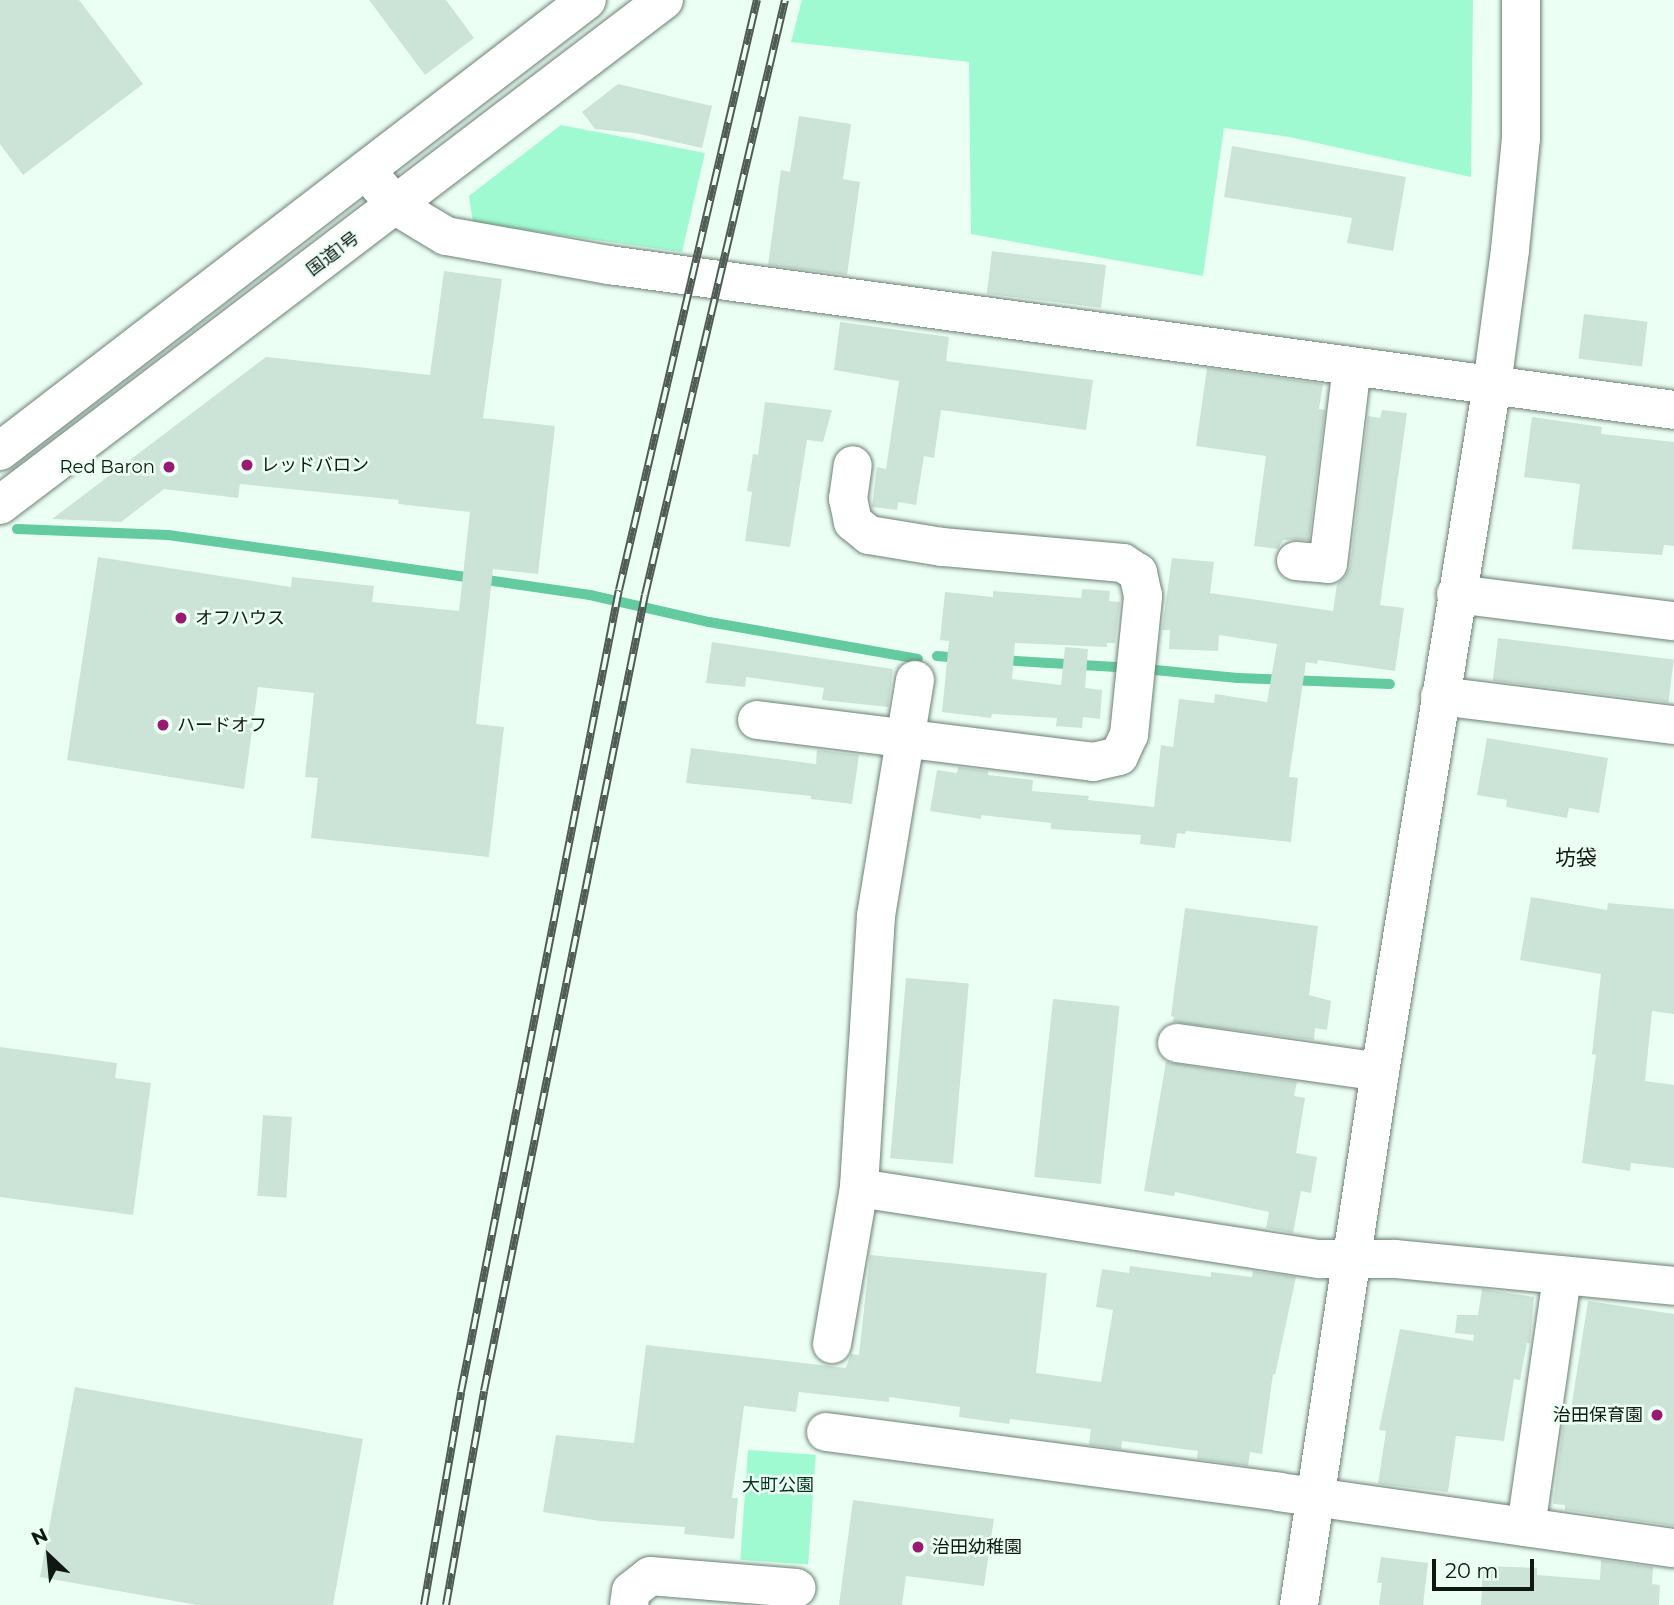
<!DOCTYPE html>
<html>
<head>
<meta charset="utf-8">
<style>
  body { margin:0 }
  #map { position:relative; width:1674px; height:1605px; overflow:hidden; background:#ecfff5; font-family:Montserrat,"Noto Sans JP",sans-serif }
  div>[style] { position:absolute }
  .green>* { inset:0; background:#9ffad1; transform-origin:0 0 }
  .stream>* { height:10px; margin:-5px; padding:0 5px; transform-origin:5px; border-radius:5px; background:#63cb9f }
  .building>* { inset:0; background:#cce3d7; transform-origin:0 0 }
  .roads { filter:drop-shadow(0 0 2px #6c8176) drop-shadow(0 0 2px #6c8176) }
  .minor>* { height:38px; margin:-19px; padding:0 19px; transform-origin:19px; border-radius:19px; background:#fff }
  .highway>* { height:38px; margin:-19px; padding:0 19px; transform-origin:19px; border-radius:19px; background:#fff }
  .rail>* { height:8px; margin-top:-4px; transform-origin:0; background:repeating-linear-gradient(90deg,#ecfff5 0 16px,#505b55 0 32px); box-sizing:border-box; border-block:2px solid #505b55 }
  .dots>* { width:19px; height:19px; translate:-50% -50%; box-sizing:border-box; border:4px solid #ecfff5; border-radius:50% }
  span { translate:-50% -50%; white-space:nowrap; text-align:center; line-height:1.15; -webkit-text-stroke:5px #ecfff5; paint-order:stroke }
  .street-label { font-size:18px; color:#101814 }
  .poi-label { font-size:18px; color:#101814 }
  .left { translate:0 -50%; text-align:left }
  .right { translate:-100% -50%; text-align:right }
  .park-label { font-size:18px; color:#023322 }
  .quarter-label { font-size:21px; color:#101814 }
  .north { position:absolute; left:14px; top:1521px; width:70px; height:70px; -webkit-text-stroke:5px #ecfff5; paint-order:stroke; rotate:334deg; font-size:19px; font-weight:700; line-height:28px; text-align:center; color:#101814 }
  .north::after { content:''; display:block; margin:auto; width:24px; height:32px; background:#101814; clip-path:polygon(50% 0,100% 100%,50% 72%,0 100%) }
  .scale { position:absolute; left:1432px; top:1559px; width:102px; height:32px; box-sizing:border-box; border:4px solid #101814; border-top:0; padding-left:9px; font-size:21px; line-height:24px; white-space:nowrap; color:#101814; -webkit-text-stroke:5px #ecfff5; paint-order:stroke }
</style>
</head>
<body>
<div id="map">
  <div class="green">
    <div style="clip-path:polygon(802px 0,1473px 0,1471px 177px,1290px 137px,1224px 128px,1203px 276px,971px 234px,969px 62px,791px 42px)"></div>
    <div style="clip-path:polygon(561px 125px,705px 153px,682px 252px,473px 223px,469px 196px)"></div>
    <div style="left:748px;top:1450px;width:68px;height:110px;rotate:4deg"></div>
  </div>
  <div class="stream">
    <div style="left:17px;top:529px;width:151px;rotate:2.3deg"></div>
    <div style="left:168px;top:535px;width:146px;rotate:7.9deg"></div>
    <div style="left:313px;top:555px;width:280px;rotate:8.2deg"></div>
    <div style="left:590px;top:595px;width:122px;rotate:12.8deg"></div>
    <div style="left:709px;top:622px;width:212px;rotate:10deg"></div>
    <div style="left:937px;top:656px;width:23px;rotate:5deg"></div>
    <div style="left:1000px;top:660px;width:116px;rotate:3.5deg"></div>
    <div style="left:1155px;top:670px;width:83px;rotate:5.5deg"></div>
    <div style="left:1238px;top:678px;width:152px;rotate:2.3deg"></div>
  </div>
  <div class="building">
    <div style="clip-path:polygon(0 0,79px 0,143px 84px,23px 175px,0 144px)"></div>
    <div style="clip-path:polygon(369px 0,446px 0,474px 38px,425px 75px)"></div>
    <div style="clip-path:polygon(618px 84px,712px 106px,702px 148px,635px 133px,595px 129px,582px 112px)"></div>
    <div style="clip-path:polygon(799px 116px,851px 124px,843px 179px,860px 182px,847px 275px,768px 265px,781px 170px,790px 172px)"></div>
    <div style="clip-path:polygon(1232px 146px,1406px 177px,1393px 251px,1347px 243px,1352px 218px,1224px 197px)"></div>
    <div style="left:992px;top:251px;width:115px;height:43px;rotate:7deg"></div>
    <div style="clip-path:polygon(444px 271px,502px 279px,483px 418px,555px 426px,538px 574px,493px 569px,476px 724px,504px 727px,489px 857px,311px 838px,318px 778px,305px 777px,314px 693px,258px 687px,244px 789px,67px 760px,98px 557px,291px 587px,292px 577px,374px 586px,372px 602px,459px 611px,470px 512px,398px 504px,399px 500px,240px 484px,238px 498px,164px 489px,121px 522px,52px 519px,266px 357px,430px 375px)"></div>
    <div style="left:1584px;top:314px;width:64px;height:45px;rotate:7deg"></div>
    <div style="clip-path:polygon(840px 322px,949px 337px,946px 361px,1093px 380px,1086px 430px,941px 410px,934px 458px,924px 456px,916px 505px,898px 502px,897px 510px,872px 507px,877px 467px,886px 469px,899px 381px,834px 370px)"></div>
    <div style="clip-path:polygon(1207px 368px,1323px 384px,1319px 409px,1325px 410px,1309px 540px,1283px 540px,1278px 549px,1254px 546px,1266px 456px,1196px 446px)"></div>
    <div style="clip-path:polygon(765px 402px,832px 410px,823px 442px,807px 440px,790px 547px,745px 541px,752px 492px,747px 491px,753px 454px,758px 455px)"></div>
    <div style="clip-path:polygon(1382px 410px,1407px 413px,1380px 605px,1404px 608px,1395px 671px,1318px 660px,1317px 664px,1306px 662px,1289px 777px,1298px 778px,1291px 842px,1186px 831px,1185px 834px,1177px 833px,1175px 848px,1140px 844px,1141px 835px,1051px 829px,1051px 823px,981px 815px,981px 819px,930px 811px,937px 770px,957px 773px,958px 767px,988px 771px,988px 775px,1033px 780px,1032px 791px,1089px 796px,1088px 800px,1154px 807px,1161px 745px,1173px 747px,1179px 699px,1214px 703px,1215px 694px,1267px 702px,1277px 644px,1219px 635px,1218px 651px,1169px 649px,1170px 630px,1162px 630px,1172px 558px,1214px 562px,1210px 593px,1333px 611px,1337px 584px,1346px 576px,1350px 567px,1368px 416px,1380px 418px)"></div>
    <div style="clip-path:polygon(1532px 417px,1602px 427px,1601px 434px,1674px 442px,1674px 546px,1664px 545px,1662px 555px,1572px 549px,1580px 484px,1524px 477px)"></div>
    <div style="clip-path:polygon(1082px 589px,1110px 591px,1109px 601px,1120px 602px,1115px 643px,1107px 643px,1107px 647px,1015px 643px,1012px 679px,1061px 685px,1065px 647px,1088px 649px,1085px 688px,1102px 690px,1100px 719px,1083px 717px,1082px 728px,1056px 726px,1057px 718px,992px 714px,991px 718px,942px 712px,949px 641px,940px 640px,945px 592px,993px 597px,993px 591px,1081px 598px)"></div>
    <div style="left:1498px;top:638px;width:177px;height:43px;rotate:7deg"></div>
    <div style="clip-path:polygon(712px 642px,893px 669px,888px 707px,822px 700px,824px 688px,746px 677px,745px 687px,706px 683px)"></div>
    <div style="clip-path:polygon(1487px 738px,1608px 758px,1599px 813px,1569px 808px,1567px 818px,1506px 807px,1507px 800px,1477px 795px)"></div>
    <div style="clip-path:polygon(691px 748px,816px 764px,817px 750px,859px 755px,852px 804px,811px 799px,811px 796px,686px 783px)"></div>
    <div style="clip-path:polygon(1531px 897px,1607px 910px,1608px 903px,1674px 909px,1674px 1014px,1652px 1011px,1645px 1081px,1674px 1085px,1674px 1168px,1631px 1163px,1630px 1171px,1582px 1163px,1596px 1055px,1592px 1054px,1601px 974px,1520px 960px)"></div>
    <div style="clip-path:polygon(1185px 908px,1318px 926px,1309px 995px,1331px 1001px,1327px 1030px,1315px 1028px,1314px 1040px,1173px 1022px,1174px 1017px,1171px 1016px)"></div>
    <div style="left:906px;top:978px;width:63px;height:181px;rotate:5deg"></div>
    <div style="left:1053px;top:999px;width:67px;height:179px;rotate:6deg"></div>
    <div style="clip-path:polygon(0 1047px,117px 1063px,115px 1078px,151px 1083px,133px 1215px,0 1197px)"></div>
    <div style="clip-path:polygon(1166px 1062px,1297px 1082px,1294px 1096px,1305px 1098px,1296px 1153px,1317px 1157px,1311px 1193px,1301px 1191px,1293px 1233px,1266px 1228px,1269px 1212px,1175px 1192px,1174px 1196px,1144px 1191px)"></div>
    <div style="left:263px;top:1115px;width:29px;height:81px;rotate:4deg"></div>
    <div style="clip-path:polygon(870px 1255px,1047px 1273px,1036px 1373px,1101px 1382px,1113px 1310px,1096px 1307px,1102px 1269px,1129px 1273px,1130px 1266px,1211px 1277px,1211px 1272px,1252px 1277px,1253px 1271px,1296px 1277px,1275px 1375px,1273px 1374px,1262px 1454px,1250px 1452px,1248px 1466px,1197px 1459px,1198px 1451px,1122px 1441px,1121px 1449px,1089px 1445px,1091px 1429px,1010px 1419px,1009px 1424px,959px 1417px,960px 1407px,889px 1397px,889px 1402px,799px 1392px,796px 1412px,744px 1406px,732px 1498px,738px 1498px,734px 1539px,684px 1534px,685px 1527px,600px 1521px,543px 1512px,556px 1435px,634px 1443px,646px 1345px,846px 1368px,851px 1354px,859px 1355px)"></div>
    <div style="clip-path:polygon(1482px 1289px,1534px 1297px,1530px 1343px,1527px 1343px,1520px 1380px,1514px 1379px,1504px 1441px,1456px 1436px,1448px 1492px,1378px 1484px,1386px 1431px,1379px 1430px,1400px 1329px,1473px 1341px,1474px 1335px,1455px 1333px,1457px 1315px,1478px 1315px)"></div>
    <div style="clip-path:polygon(1588px 1301px,1674px 1314px,1674px 1526px,1565px 1510px,1565px 1505px,1553px 1504px,1565px 1409px,1571px 1409px)"></div>
    <div style="clip-path:polygon(75px 1387px,363px 1439px,333px 1605px,197px 1605px,40px 1577px)"></div>
    <div style="clip-path:polygon(853px 1500px,994px 1519px,984px 1586px,906px 1576px,902px 1605px,839px 1605px)"></div>
    <div style="clip-path:polygon(1381px 1557px,1428px 1563px,1423px 1605px,1379px 1605px,1382px 1583px,1377px 1583px)"></div>
    <div style="clip-path:polygon(1601px 1560px,1653px 1567px,1652px 1584px,1660px 1585px,1659px 1605px,1481px 1605px,1483px 1566px,1537px 1568px,1537px 1575px,1600px 1580px)"></div>
  </div>
  <div class="roads">
    <div class="minor">
      <div style="left:366px;top:170px;width:47px;rotate:50.2deg"></div>
      <div style="left:396px;top:206px;width:58px;rotate:31deg"></div>
      <div style="left:446px;top:236px;width:166px;rotate:10.1deg"></div>
      <div style="left:609px;top:265px;width:1075px;rotate:7.75deg"></div>
      <div style="left:1296px;top:561px;width:32px;rotate:5deg"></div>
      <div style="left:1328px;top:564px;width:199px;rotate:-83.1deg"></div>
      <div style="left:1456px;top:594px;width:220px;rotate:7.1deg"></div>
      <div style="left:915px;top:680px;width:239px;rotate:99.4deg"></div>
      <div style="left:876px;top:916px;width:273px;rotate:93.6deg"></div>
      <div style="left:859px;top:1188px;width:466px;rotate:8.8deg"></div>
      <div style="left:1320px;top:1259px;width:75px"></div>
      <div style="left:1395px;top:1259px;width:280px;rotate:5.5deg"></div>
      <div style="left:1440px;top:696px;width:236px;rotate:7.1deg"></div>
      <div style="left:757px;top:720px;width:339px;rotate:7.1deg"></div>
      <div style="left:1093px;top:762px;width:27px;rotate:-13deg"></div>
      <div style="left:1119px;top:756px;width:23px;rotate:-65deg"></div>
      <div style="left:1129px;top:735px;width:140px;rotate:-84.2deg"></div>
      <div style="left:1143px;top:596px;width:24px;rotate:-102deg"></div>
      <div style="left:1138px;top:573px;width:18px;rotate:-146deg"></div>
      <div style="left:1123px;top:563px;width:182px;rotate:-174.9deg"></div>
      <div style="left:942px;top:547px;width:74px;rotate:-170.7deg"></div>
      <div style="left:869px;top:535px;width:21px;rotate:-141deg"></div>
      <div style="left:853px;top:522px;width:24px;rotate:-102deg"></div>
      <div style="left:848px;top:499px;width:34px;rotate:-82deg"></div>
      <div style="left:1177px;top:1043px;width:205px;rotate:8.1deg"></div>
      <div style="left:832px;top:1344px;width:158px;rotate:-80.2deg"></div>
      <div style="left:826px;top:1432px;width:457px;rotate:7.5deg"></div>
      <div style="left:1279px;top:1492px;width:399px;rotate:8.1deg"></div>
      <div style="left:1526px;top:1527px;width:254px;rotate:-81.8deg"></div>
      <div style="left:629px;top:1605px;width:14px;rotate:-82deg"></div>
      <div style="left:631px;top:1591px;width:24px;rotate:-38deg"></div>
      <div style="left:650px;top:1576px;width:147px;rotate:4.7deg"></div>
      <div style="left:1299px;top:1605px;width:539px;rotate:-81.36deg"></div>
      <div style="left:1380px;top:1072px;width:696px;rotate:-80.74deg"></div>
      <div style="left:1492px;top:385px;width:136px;rotate:-82.4deg"></div>
      <div style="left:1510px;top:250px;width:113px;rotate:-84.4deg"></div>
      <div style="left:1521px;top:138px;width:138px;rotate:-90deg"></div>
    </div>
    <div class="highway">
      <div style="left:0;top:451px;width:740px;rotate:-37.54deg"></div>
      <div style="left:0;top:505px;width:834px;rotate:-37.25deg"></div>
    </div>
  </div>
  <div class="rail">
    <div style="left:424px;top:1605px;width:216px;rotate:-80.1deg"></div>
    <div style="left:461px;top:1392px;width:817px;rotate:-78.86deg"></div>
    <div style="left:619px;top:590px;width:606px;rotate:-76.84deg"></div>
    <div style="left:446px;top:1605px;width:217px;rotate:-79.9deg"></div>
    <div style="left:484px;top:1391px;width:812px;rotate:-78.57deg"></div>
    <div style="left:645px;top:595px;width:611px;rotate:-76.76deg"></div>
  </div>
  <div class="dots">
    <div style="left:247px;top:465px;background:#981a72"></div>
    <div style="left:169px;top:467px;background:#981a72"></div>
    <div style="left:181px;top:618px;background:#981a72"></div>
    <div style="left:163px;top:725px;background:#981a72"></div>
    <div style="left:1657px;top:1415px;background:#981a72"></div>
    <div style="left:918px;top:1547px;background:#981a72"></div>
  </div>
  <div class="street-label">
    <span style="left:333px;top:254px;rotate:-37deg">国道1号</span>
  </div>
  <div class="poi-label">
    <span class="left" style="left:261px;top:465px">レッドバロン</span>
    <span class="right" style="left:155px;top:467px">Red Baron</span>
    <span class="left" style="left:195px;top:618px">オフハウス</span>
    <span class="left" style="left:177px;top:725px">ハードオフ</span>
    <span class="right" style="left:1643px;top:1415px">治田保育園</span>
    <span class="left" style="left:932px;top:1547px">治田幼稚園</span>
  </div>
  <div class="park-label">
    <span style="left:778px;top:1485px">大町公園</span>
  </div>
  <div class="quarter-label">
    <span style="left:1576px;top:858px">坊袋</span>
  </div>
  <div class="north">N</div>
  <div class="scale">20 m</div>
</div>
</body>
</html>
